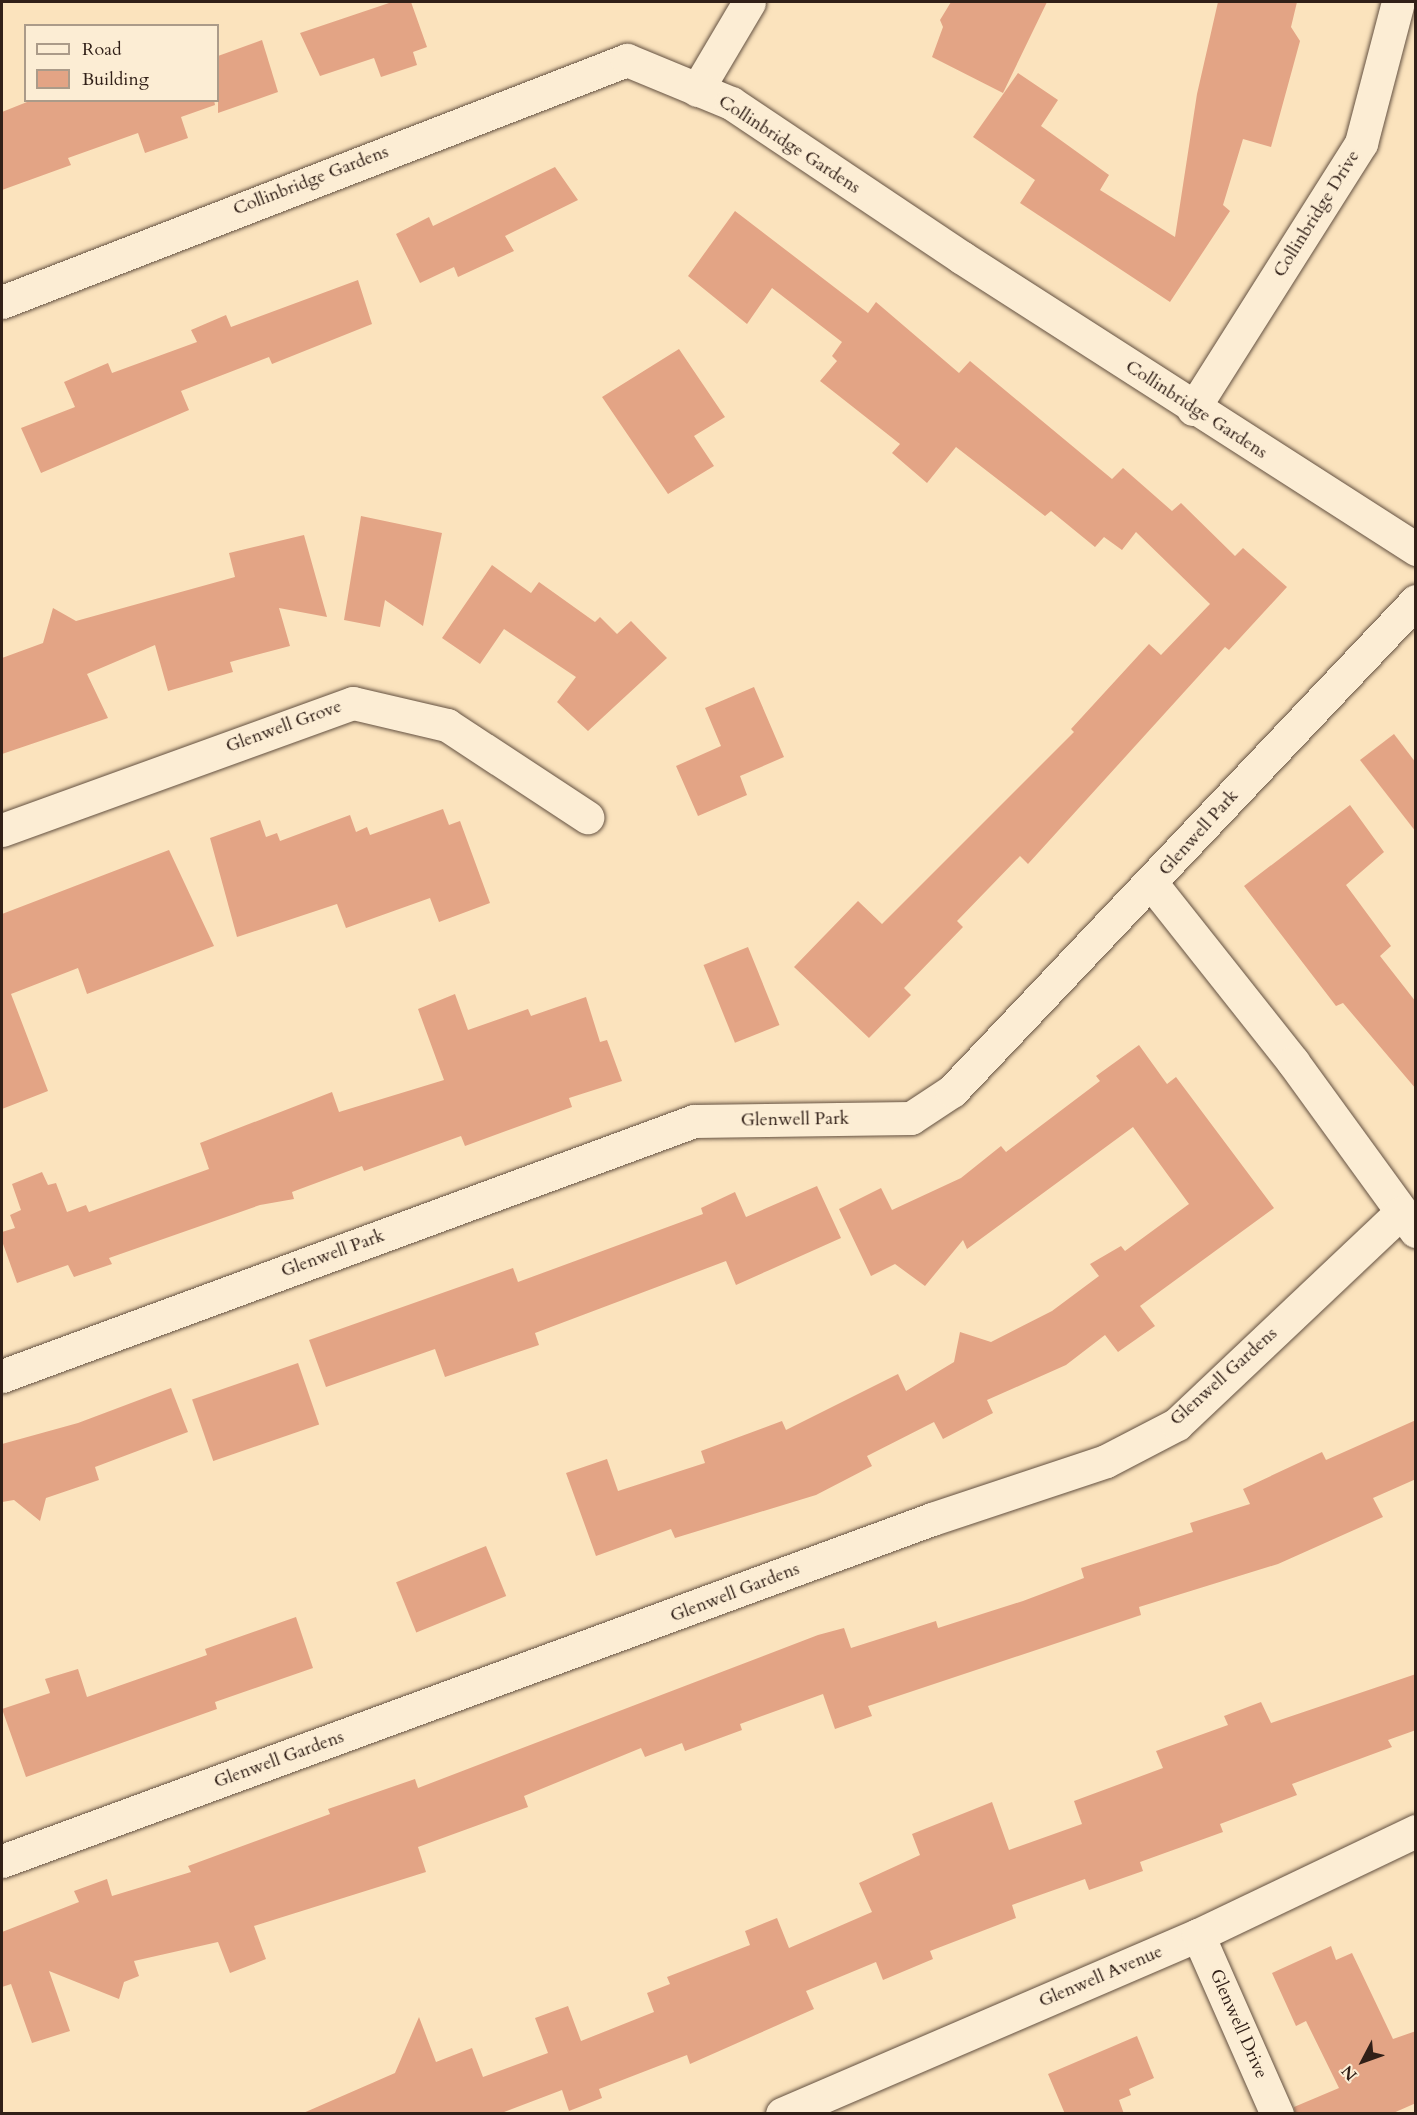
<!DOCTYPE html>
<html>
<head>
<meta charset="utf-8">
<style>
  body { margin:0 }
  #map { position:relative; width:1417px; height:2115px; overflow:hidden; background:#fbe3bd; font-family:Cardo,serif }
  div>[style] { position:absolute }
  .building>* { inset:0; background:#e3a485; transform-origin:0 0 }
  .roads { filter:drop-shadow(0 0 2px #645141) drop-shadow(0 0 2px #645141) }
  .minor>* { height:33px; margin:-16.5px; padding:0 16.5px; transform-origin:16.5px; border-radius:16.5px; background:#fcedd4 }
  span { translate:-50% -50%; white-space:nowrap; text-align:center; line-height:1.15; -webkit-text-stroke:4.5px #fcedd4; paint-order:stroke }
  .street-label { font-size:18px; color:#312018 }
  .frame { position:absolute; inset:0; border:3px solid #312018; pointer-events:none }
  .legend { position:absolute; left:24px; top:24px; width:195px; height:78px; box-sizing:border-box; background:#fcedd4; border:2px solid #ab9b89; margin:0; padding:8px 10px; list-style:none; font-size:18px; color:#312018 }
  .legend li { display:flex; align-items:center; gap:12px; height:30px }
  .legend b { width:30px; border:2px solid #ab9b89 }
  .north { position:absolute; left:1333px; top:2031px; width:60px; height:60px; -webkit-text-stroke:4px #fcedd4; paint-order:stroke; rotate:229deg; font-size:16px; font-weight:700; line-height:24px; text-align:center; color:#312018 }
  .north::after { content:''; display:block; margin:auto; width:21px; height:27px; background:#312018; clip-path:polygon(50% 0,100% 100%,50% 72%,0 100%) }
</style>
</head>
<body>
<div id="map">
  <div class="building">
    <div style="clip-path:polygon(392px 2px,411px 2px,427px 47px,413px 52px,417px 65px,381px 77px,374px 58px,320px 76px,300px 33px)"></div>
    <div style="clip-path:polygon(951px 2px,1047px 2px,1003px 93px,932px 57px,943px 27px,940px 20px)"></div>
    <div style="clip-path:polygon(1218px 2px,1297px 2px,1291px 27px,1300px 41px,1271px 147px,1243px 139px,1223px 205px,1230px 211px,1170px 302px,1020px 203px,1035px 180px,973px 137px,1018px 73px,1058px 100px,1041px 126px,1109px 175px,1100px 190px,1175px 237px,1197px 94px)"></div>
    <div style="clip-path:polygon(262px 40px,278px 92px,218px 113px,218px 56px)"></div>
    <div style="clip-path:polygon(32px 100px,214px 100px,215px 105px,181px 117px,188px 138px,145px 153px,138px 133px,68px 158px,71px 165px,2px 190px,2px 112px)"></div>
    <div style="clip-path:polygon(555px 167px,578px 200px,505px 236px,514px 251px,458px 277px,454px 267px,420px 283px,396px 234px,429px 217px,433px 226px)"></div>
    <div style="clip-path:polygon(735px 211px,868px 313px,876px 302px,959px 373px,970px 361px,1112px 479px,1123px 468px,1172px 511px,1181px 503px,1235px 556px,1243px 548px,1287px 587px,1229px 650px,1225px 647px,1028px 864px,1020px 856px,957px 921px,963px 927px,904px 988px,911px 995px,869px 1038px,794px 967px,858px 901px,882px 924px,1074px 732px,1071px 729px,1149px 644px,1161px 655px,1210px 604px,1136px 532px,1122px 550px,1104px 537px,1095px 547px,1051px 511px,1045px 516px,956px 447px,927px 483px,892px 453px,900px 444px,820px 381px,837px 361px,832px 356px,842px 342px,772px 288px,747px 324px,688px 276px)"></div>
    <div style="clip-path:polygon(358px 280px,372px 324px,272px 364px,269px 357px,181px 391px,189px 410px,41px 473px,21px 428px,75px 407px,64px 382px,108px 363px,112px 373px,197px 342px,191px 330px,226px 315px,231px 327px)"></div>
    <div style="clip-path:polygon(679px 349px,725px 417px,694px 436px,714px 466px,668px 494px,602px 397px)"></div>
    <div style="clip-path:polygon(361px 516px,442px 533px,423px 626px,385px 600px,380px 627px,344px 620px)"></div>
    <div style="clip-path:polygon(304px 535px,327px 617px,279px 608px,290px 646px,230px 662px,233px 672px,168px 691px,155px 645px,87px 674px,108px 718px,2px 754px,2px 658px,43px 643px,53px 608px,76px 621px,235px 577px,229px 553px)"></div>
    <div style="clip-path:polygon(492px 565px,531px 593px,539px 582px,595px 622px,600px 617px,617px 634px,631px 621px,667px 658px,588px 731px,557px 702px,576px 677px,504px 629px,480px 664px,442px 638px)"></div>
    <div style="clip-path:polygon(754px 687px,784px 757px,740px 776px,747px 795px,698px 816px,676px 766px,721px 746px,705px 708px)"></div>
    <div style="clip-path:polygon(1394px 734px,1416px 763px,1416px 832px,1360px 760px)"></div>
    <div style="clip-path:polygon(1350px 805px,1384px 852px,1346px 885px,1391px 946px,1380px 956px,1416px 1002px,1416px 1089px,1343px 1003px,1336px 1006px,1244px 886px)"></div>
    <div style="clip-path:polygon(443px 809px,449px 825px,460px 821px,490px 903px,439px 922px,430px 898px,346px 928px,337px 904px,237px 937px,210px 838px,260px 820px,266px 837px,277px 833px,280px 841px,350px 815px,356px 832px,367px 827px,370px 835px)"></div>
    <div style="clip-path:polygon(169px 850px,214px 946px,87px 994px,78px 968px,11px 994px,48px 1091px,2px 1109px,2px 914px)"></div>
    <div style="left:748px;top:947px;width:84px;height:48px;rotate:68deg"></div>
    <div style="clip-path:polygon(455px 994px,468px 1030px,528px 1009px,531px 1016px,586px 997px,600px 1042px,607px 1040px,622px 1081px,569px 1098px,572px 1107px,465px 1146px,461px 1136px,364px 1171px,362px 1166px,292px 1192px,294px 1199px,260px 1205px,109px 1258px,112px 1264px,74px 1277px,68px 1265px,17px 1283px,2px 1241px,2px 1232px,15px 1228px,10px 1215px,21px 1210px,12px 1184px,42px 1172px,48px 1185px,56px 1183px,67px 1212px,86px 1205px,89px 1212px,209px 1169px,200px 1143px,332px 1092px,339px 1112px,444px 1080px,418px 1009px)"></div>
    <div style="clip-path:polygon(1139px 1045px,1167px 1084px,1176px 1077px,1274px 1208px,1140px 1306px,1155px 1326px,1118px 1352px,1105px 1335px,1066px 1365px,987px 1400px,993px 1413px,943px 1439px,934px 1422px,867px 1456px,872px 1466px,816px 1495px,675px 1538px,671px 1529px,596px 1556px,566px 1473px,607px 1459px,618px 1491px,705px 1463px,701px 1451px,782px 1421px,786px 1430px,898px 1374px,906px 1391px,954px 1362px,960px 1332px,991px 1342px,1052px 1311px,1099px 1276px,1090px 1264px,1121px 1246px,1125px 1251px,1189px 1204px,1133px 1127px,967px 1249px,963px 1240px,925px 1286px,895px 1264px,871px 1276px,839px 1209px,881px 1188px,892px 1210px,961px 1178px,1001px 1146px,1006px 1152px,1100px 1081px,1096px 1076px)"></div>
    <div style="clip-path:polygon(817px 1186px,841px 1238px,736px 1285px,726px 1261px,535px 1333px,539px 1345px,445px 1377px,435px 1349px,326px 1387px,309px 1340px,513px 1268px,518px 1282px,703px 1214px,701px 1208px,735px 1192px,746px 1217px)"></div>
    <div style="left:298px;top:1363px;width:65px;height:112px;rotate:71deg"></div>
    <div style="clip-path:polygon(171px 1388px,188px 1432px,95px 1467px,99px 1480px,46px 1498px,40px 1521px,14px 1500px,2px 1502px,2px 1444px,78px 1423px)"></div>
    <div style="clip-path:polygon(1416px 1420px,1416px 1479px,1373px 1498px,1383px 1517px,1278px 1564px,1139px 1607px,1141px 1615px,868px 1706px,872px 1716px,835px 1729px,823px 1694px,740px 1724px,742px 1730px,685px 1751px,682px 1743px,645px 1757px,641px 1748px,524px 1796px,528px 1807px,418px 1847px,426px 1872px,254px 1926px,266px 1959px,230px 1973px,218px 1942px,134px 1961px,139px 1976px,124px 1982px,119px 1999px,49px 1971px,70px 2031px,32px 2043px,11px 1984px,2px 1987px,2px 1932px,79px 1902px,74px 1891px,107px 1879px,112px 1896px,191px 1872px,188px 1866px,330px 1814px,328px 1809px,415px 1779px,418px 1788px,818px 1635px,844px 1628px,851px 1648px,936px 1621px,938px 1628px,1023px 1601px,1084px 1578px,1081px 1568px,1193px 1532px,1190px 1523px,1250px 1504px,1243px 1489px,1322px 1452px,1326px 1460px)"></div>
    <div style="left:486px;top:1546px;width:54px;height:97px;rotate:68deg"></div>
    <div style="clip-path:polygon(296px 1617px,313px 1668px,215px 1702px,217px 1709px,26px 1777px,2px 1709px,50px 1693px,45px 1679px,78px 1669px,87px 1697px,207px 1655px,205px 1649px)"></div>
    <div style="clip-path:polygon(1416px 1674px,1416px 1730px,1388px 1740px,1392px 1747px,1292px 1784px,1297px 1795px,1220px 1824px,1223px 1832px,1140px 1862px,1143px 1871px,1089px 1890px,1085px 1879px,1012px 1905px,1016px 1918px,930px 1951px,933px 1959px,883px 1980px,876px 1962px,806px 1991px,814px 2009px,690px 2064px,687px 2055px,599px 2089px,602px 2098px,569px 2111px,562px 2090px,499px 2114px,301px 2114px,395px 2073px,419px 2017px,436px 2062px,472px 2048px,483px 2077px,548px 2053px,535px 2018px,568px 2006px,581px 2041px,654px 2012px,647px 1993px,670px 1984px,667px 1977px,750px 1945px,745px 1931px,777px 1918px,789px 1948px,872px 1912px,859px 1883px,920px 1855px,912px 1834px,992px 1802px,1009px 1850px,1082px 1824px,1074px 1801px,1163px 1768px,1156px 1751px,1228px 1725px,1224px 1716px,1261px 1702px,1271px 1723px)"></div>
    <div style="clip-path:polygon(1331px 1946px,1336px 1960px,1352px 1953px,1393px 2039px,1416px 2031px,1416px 2103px,1391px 2114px,1295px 2114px,1294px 2107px,1339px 2088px,1306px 2021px,1296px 2026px,1272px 1973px)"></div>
    <div style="clip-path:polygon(1137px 2036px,1154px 2078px,1129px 2089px,1131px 2095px,1119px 2100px,1124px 2114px,1065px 2114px,1048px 2074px)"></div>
  </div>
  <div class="roads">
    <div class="minor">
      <div style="left:697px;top:90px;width:102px;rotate:-59.4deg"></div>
      <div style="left:2px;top:302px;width:670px;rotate:-21.17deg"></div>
      <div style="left:627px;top:60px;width:113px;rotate:22.5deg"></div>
      <div style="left:731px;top:103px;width:277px;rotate:33.8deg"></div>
      <div style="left:961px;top:257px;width:541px;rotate:32.69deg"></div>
      <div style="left:1193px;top:409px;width:315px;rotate:-57.7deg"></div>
      <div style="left:1361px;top:143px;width:146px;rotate:-75.3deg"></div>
      <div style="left:2px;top:830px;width:373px;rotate:-19.9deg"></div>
      <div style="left:353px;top:703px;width:97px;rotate:13.2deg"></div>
      <div style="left:447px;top:725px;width:168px;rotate:33.3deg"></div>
      <div style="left:1152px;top:884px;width:227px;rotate:51.6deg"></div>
      <div style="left:1293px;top:1062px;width:209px;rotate:54deg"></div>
      <div style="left:2px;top:1376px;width:737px;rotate:-20.23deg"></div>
      <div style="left:694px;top:1121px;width:217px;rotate:-0.8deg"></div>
      <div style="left:911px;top:1118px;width:49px;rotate:-33.4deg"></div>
      <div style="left:952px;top:1091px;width:675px;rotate:-46.56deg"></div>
      <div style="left:2px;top:1861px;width:991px;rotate:-20.19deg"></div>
      <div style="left:932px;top:1519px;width:183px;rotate:-18.4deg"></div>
      <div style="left:1106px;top:1461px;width:80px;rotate:-27.5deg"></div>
      <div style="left:1177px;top:1424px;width:307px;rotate:-43.4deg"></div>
      <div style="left:1198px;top:1935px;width:196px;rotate:66.2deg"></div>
      <div style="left:782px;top:2114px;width:453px;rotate:-23.3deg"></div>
      <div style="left:1198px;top:1935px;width:242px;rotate:-25.5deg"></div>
    </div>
  </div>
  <div class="street-label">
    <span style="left:789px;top:145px;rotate:33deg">Collinbridge Gardens</span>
    <span style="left:311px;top:181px;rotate:-21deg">Collinbridge Gardens</span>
    <span style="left:1317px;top:214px;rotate:-58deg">Collinbridge Drive</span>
    <span style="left:1196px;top:410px;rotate:33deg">Collinbridge Gardens</span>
    <span style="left:284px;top:727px;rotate:-20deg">Glenwell Grove</span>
    <span style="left:1199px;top:833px;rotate:-48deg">Glenwell Park</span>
    <span style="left:795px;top:1120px;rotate:-1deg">Glenwell Park</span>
    <span style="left:333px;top:1254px;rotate:-20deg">Glenwell Park</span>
    <span style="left:1224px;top:1377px;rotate:-42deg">Glenwell Gardens</span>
    <span style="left:735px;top:1593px;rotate:-21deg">Glenwell Gardens</span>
    <span style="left:279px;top:1760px;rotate:-20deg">Glenwell Gardens</span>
    <span style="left:1101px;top:1977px;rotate:-23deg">Glenwell Avenue</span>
    <span style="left:1238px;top:2024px;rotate:66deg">Glenwell Drive</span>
  </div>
  <div class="frame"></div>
  <ul class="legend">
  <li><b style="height:8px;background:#fcedd4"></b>Road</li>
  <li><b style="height:16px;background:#e3a485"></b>Building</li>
  </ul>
  <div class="north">N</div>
</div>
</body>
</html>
